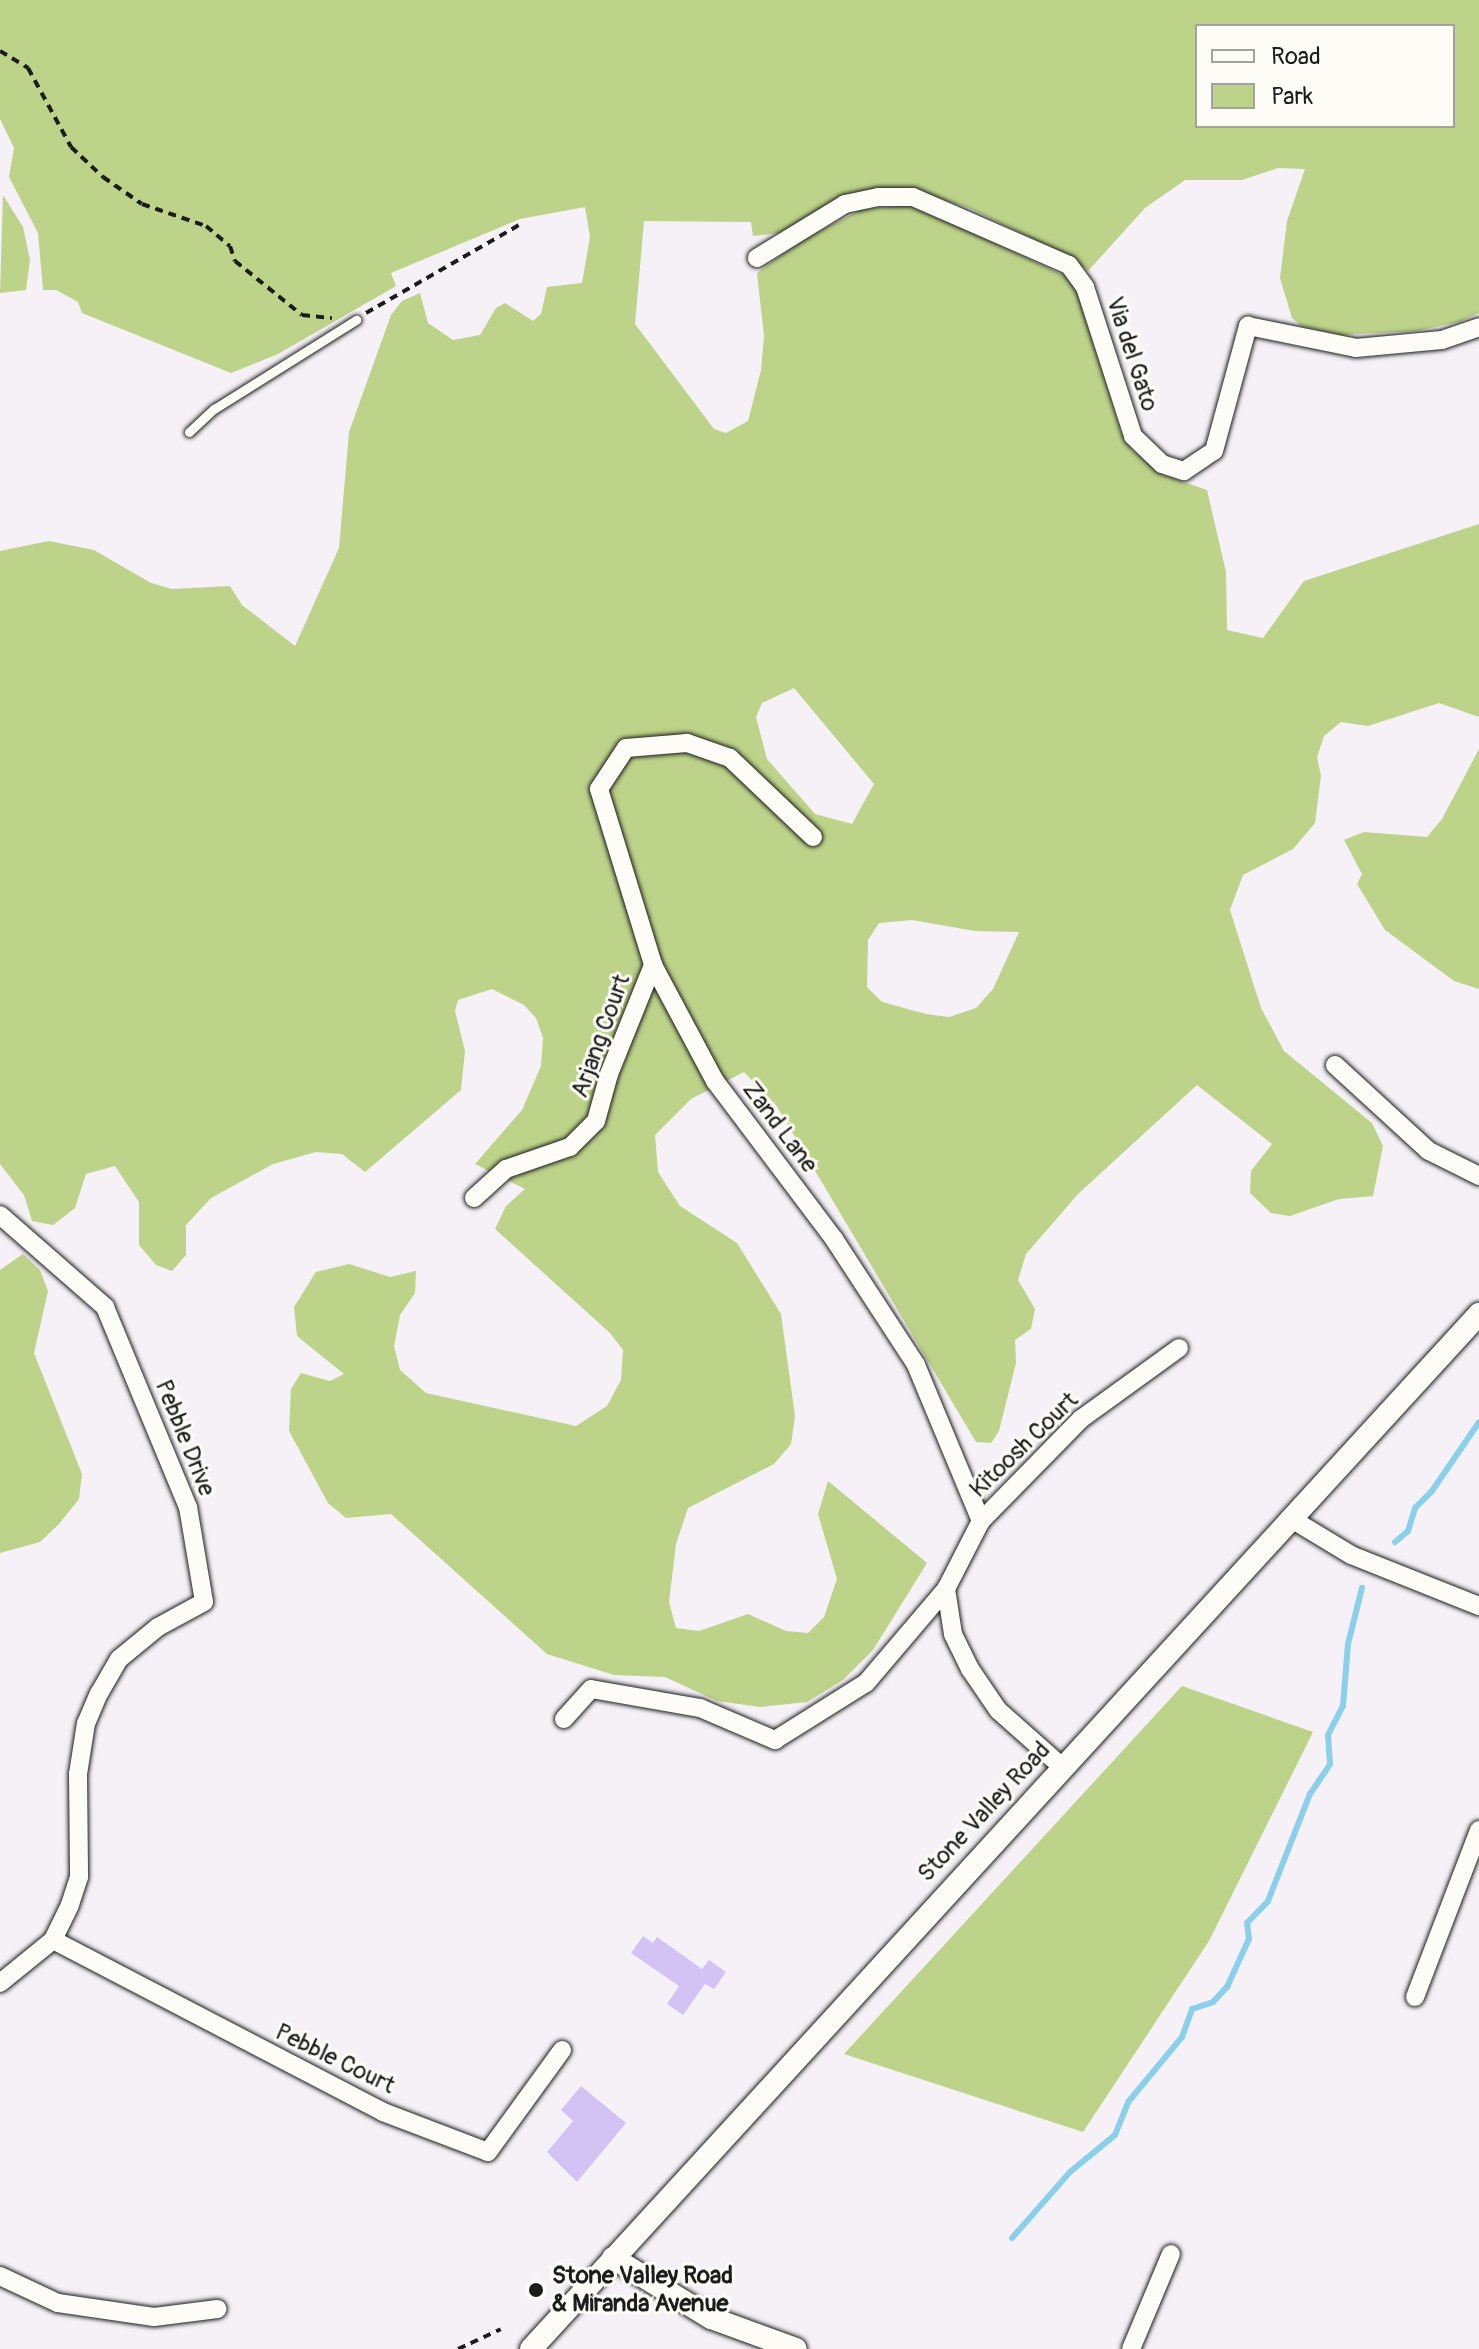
<!DOCTYPE html>
<html>
<head>
<meta charset="utf-8">
<style>
  body { margin:0 }
  #map { position:relative; width:1479px; height:2349px; overflow:hidden; background:#f5f1f6; font-family:Pangolin,sans-serif }
  div>[style] { position:absolute }
  .green>* { inset:0; background:#bcd389 }
  .stream>* { height:6px; margin:-3px; padding:0 3px; transform-origin:3px; border-radius:3px; background:#8acfeb }
  .building>* { inset:0; background:#d3c3f4 }
  .path>* { height:4px; margin-top:-2px; transform-origin:0; background:repeating-linear-gradient(90deg,#1c1c1c 0 8px,transparent 0 14px) }
  .roads { filter:drop-shadow(0 0 2px #1c1c1c) drop-shadow(0 0 2px #1c1c1c) }
  .service>* { height:9px; margin:-4.5px; padding:0 4.5px; transform-origin:4.5px; border-radius:4.5px; background:#fdfcf7 }
  .minor>* { height:18px; margin:-9px; padding:0 9px; transform-origin:9px; border-radius:9px; background:#fdfcf7 }
  .tertiary>* { height:22px; margin:-11px; padding:0 11px; transform-origin:11px; border-radius:11px; background:#fdfcf7 }
  .dots>* { width:22px; height:22px; translate:-50% -50%; box-sizing:border-box; border:4px solid #fdfcf7; border-radius:50% }
  span { translate:-50% -50%; white-space:nowrap; text-align:center; line-height:1.15; -webkit-text-stroke:6px #fdfcf7; paint-order:stroke }
  .street-label { font-size:24px; color:#1c1c1c }
  .poi-label { font-size:24px; color:#1c1c1c; font-weight:700 }
  .left { translate:0 -50%; text-align:left }
  .legend { position:absolute; left:1195px; top:24px; width:260px; height:104px; box-sizing:border-box; background:#fdfcf7; border:2px solid #a3a29f; margin:0; padding:10px 14px; list-style:none; font-size:24px; color:#1c1c1c }
  .legend li { display:flex; align-items:center; gap:16px; height:40px }
  .legend b { width:40px; border:2px solid #a3a29f }
</style>
</head>
<body>
<div id="map">
  <div class="green">
    <div style="clip-path:polygon(evenodd,0 0,1479px 0,1479px 313px,1459px 322px,1416px 331px,1341px 335px,1301px 326px,1292px 318px,1280px 278px,1287px 221px,1305px 169px,1278px 168px,1242px 180px,1185px 180px,1145px 208px,1088px 271px,1069px 256px,969px 208px,912px 190px,820px 211px,780px 233px,753px 236px,751px 222px,644px 221px,635px 324px,714px 429px,726px 433px,748px 421px,761px 370px,764px 336px,757px 273px,801px 241px,862px 209px,913px 205px,1065px 276px,1076px 287px,1121px 432px,1132px 450px,1163px 475px,1207px 490px,1226px 572px,1227px 630px,1263px 638px,1304px 581px,1479px 524px,1479px 717px,1439px 703px,1368px 726px,1341px 722px,1324px 736px,1317px 757px,1321px 776px,1315px 823px,1293px 849px,1243px 875px,1230px 910px,1261px 1008px,1284px 1051px,1372px 1123px,1383px 1146px,1373px 1196px,1339px 1199px,1290px 1216px,1271px 1213px,1250px 1193px,1251px 1171px,1272px 1144px,1197px 1085px,1078px 1194px,1026px 1254px,1018px 1280px,1035px 1309px,1031px 1329px,1015px 1340px,1016px 1363px,999px 1431px,991px 1443px,976px 1442px,776px 1105px,744px 1072px,691px 1099px,655px 1135px,658px 1172px,680px 1206px,737px 1243px,781px 1314px,795px 1416px,791px 1444px,774px 1464px,688px 1508px,676px 1544px,669px 1602px,676px 1628px,699px 1631px,748px 1614px,786px 1631px,808px 1633px,824px 1617px,837px 1579px,818px 1514px,828px 1481px,927px 1563px,873px 1650px,843px 1680px,807px 1702px,760px 1707px,717px 1701px,665px 1677px,614px 1675px,547px 1654px,391px 1514px,346px 1518px,328px 1503px,289px 1431px,291px 1389px,301px 1373px,330px 1381px,344px 1374px,297px 1336px,294px 1307px,316px 1272px,349px 1264px,390px 1277px,416px 1271px,415px 1293px,400px 1315px,394px 1346px,400px 1370px,426px 1393px,576px 1426px,607px 1406px,621px 1380px,623px 1350px,610px 1333px,495px 1229px,506px 1206px,525px 1189px,475px 1164px,522px 1110px,541px 1066px,543px 1038px,536px 1018px,524px 1005px,492px 989px,458px 1000px,455px 1011px,465px 1051px,461px 1090px,365px 1172px,342px 1154px,316px 1152px,273px 1164px,211px 1198px,186px 1225px,186px 1255px,172px 1271px,156px 1265px,139px 1245px,139px 1202px,115px 1166px,86px 1174px,75px 1208px,53px 1225px,32px 1221px,24px 1195px,0 1164px,0 551px,49px 541px,94px 550px,151px 583px,172px 589px,230px 586px,242px 605px,295px 646px,339px 548px,349px 432px,391px 315px,402px 301px,420px 293px,428px 323px,453px 340px,480px 335px,496px 308px,505px 303px,533px 321px,541px 314px,547px 287px,582px 283px,590px 237px,585px 207px,520px 219px,391px 273px,396px 286px,278px 354px,231px 373px,82px 313px,78px 302px,56px 290px,43px 290px,38px 233px,9px 177px,14px 148px,0 119px,0 0,1197px 26px,1453px 26px,1453px 126px,1197px 126px,1197px 26px,0 0,794px 688px,874px 784px,852px 824px,815px 814px,767px 759px,756px 717px,762px 703px,794px 688px,0 0,912px 920px,975px 931px,1019px 932px,993px 989px,976px 1008px,949px 1017px,926px 1014px,882px 1002px,867px 987px,868px 940px,879px 923px,912px 920px)"></div>
    <div style="clip-path:polygon(3px 195px,23px 227px,30px 260px,26px 290px,0 293px)"></div>
    <div style="clip-path:polygon(1479px 749px,1479px 989px,1454px 981px,1385px 930px,1357px 884px,1362px 874px,1344px 840px,1364px 832px,1427px 837px,1442px 819px)"></div>
    <div style="clip-path:polygon(23px 1254px,40px 1270px,48px 1291px,34px 1353px,82px 1474px,79px 1499px,59px 1524px,40px 1542px,0 1553px,0 1270px)"></div>
    <div style="clip-path:polygon(1182px 1686px,1313px 1732px,1209px 1941px,1083px 2132px,844px 2054px)"></div>
  </div>
  <div class="stream">
    <div style="left:1395px;top:1542px;width:17px;rotate:-40deg"></div>
    <div style="left:1408px;top:1531px;width:24px;rotate:-73deg"></div>
    <div style="left:1415px;top:1508px;width:24px;rotate:-45deg"></div>
    <div style="left:1432px;top:1491px;width:83px;rotate:-55.7deg"></div>
    <div style="left:1012px;top:2238px;width:88px;rotate:-48.7deg"></div>
    <div style="left:1070px;top:2172px;width:58px;rotate:-39.4deg"></div>
    <div style="left:1115px;top:2135px;width:37px;rotate:-68deg"></div>
    <div style="left:1129px;top:2101px;width:83px;rotate:-50.4deg"></div>
    <div style="left:1182px;top:2037px;width:30px;rotate:-70deg"></div>
    <div style="left:1192px;top:2009px;width:22px;rotate:-18deg"></div>
    <div style="left:1213px;top:2002px;width:21px;rotate:-47deg"></div>
    <div style="left:1227px;top:1987px;width:53px;rotate:-65.4deg"></div>
    <div style="left:1249px;top:1939px;width:16px;rotate:-97deg"></div>
    <div style="left:1247px;top:1923px;width:30px;rotate:-46deg"></div>
    <div style="left:1268px;top:1901px;width:115px;rotate:-68.6deg"></div>
    <div style="left:1310px;top:1794px;width:36px;rotate:-56deg"></div>
    <div style="left:1330px;top:1764px;width:29px;rotate:-94deg"></div>
    <div style="left:1328px;top:1735px;width:33px;rotate:-63deg"></div>
    <div style="left:1343px;top:1706px;width:62px;rotate:-85.4deg"></div>
    <div style="left:1348px;top:1644px;width:58px;rotate:-76deg"></div>
  </div>
  <div class="building">
    <div style="clip-path:polygon(643px 1936px,653px 1943px,657px 1937px,702px 1969px,709px 1960px,726px 1972px,714px 1989px,705px 1984px,683px 2015px,667px 2004px,679px 1986px,631px 1953px)"></div>
    <div style="clip-path:polygon(581px 2086px,626px 2123px,577px 2182px,547px 2152px,573px 2121px,561px 2110px)"></div>
  </div>
  <div class="path">
    <div style="left:0;top:51px;width:33px;rotate:31deg"></div>
    <div style="left:28px;top:68px;width:90px;rotate:61.4deg"></div>
    <div style="left:71px;top:147px;width:44px;rotate:43.2deg"></div>
    <div style="left:103px;top:177px;width:47px;rotate:34.7deg"></div>
    <div style="left:142px;top:204px;width:68px;rotate:19deg"></div>
    <div style="left:206px;top:226px;width:31px;rotate:40deg"></div>
    <div style="left:230px;top:246px;width:16px;rotate:72deg"></div>
    <div style="left:235px;top:261px;width:86px;rotate:38.9deg"></div>
    <div style="left:302px;top:315px;width:30px;rotate:6deg"></div>
    <div style="left:366px;top:313px;width:177px;rotate:-29.9deg"></div>
    <div style="left:458px;top:2349px;width:47px;rotate:-24.9deg"></div>
  </div>
  <div class="roads">
    <div class="service">
      <div style="left:189px;top:432px;width:34px;rotate:-43deg"></div>
      <div style="left:214px;top:409px;width:168px;rotate:-32.1deg"></div>
    </div>
    <div class="minor">
      <div style="left:757px;top:258px;width:103px;rotate:-31.5deg"></div>
      <div style="left:845px;top:204px;width:34px;rotate:-12deg"></div>
      <div style="left:878px;top:197px;width:35px"></div>
      <div style="left:913px;top:197px;width:170px;rotate:23.6deg"></div>
      <div style="left:1069px;top:265px;width:27px;rotate:54deg"></div>
      <div style="left:1085px;top:287px;width:157px;rotate:72.1deg"></div>
      <div style="left:1133px;top:436px;width:40px;rotate:44deg"></div>
      <div style="left:1162px;top:464px;width:23px;rotate:18deg"></div>
      <div style="left:1184px;top:471px;width:36px;rotate:-34deg"></div>
      <div style="left:1214px;top:451px;width:130px;rotate:-74.8deg"></div>
      <div style="left:1248px;top:326px;width:110px;rotate:11.5deg"></div>
      <div style="left:1356px;top:348px;width:86px;rotate:-5.3deg"></div>
      <div style="left:1442px;top:340px;width:39px;rotate:-19deg"></div>
      <div style="left:813px;top:837px;width:115px;rotate:-136.4deg"></div>
      <div style="left:730px;top:758px;width:46px;rotate:-160.8deg"></div>
      <div style="left:687px;top:743px;width:61px;rotate:175.3deg"></div>
      <div style="left:626px;top:748px;width:49px;rotate:123.4deg"></div>
      <div style="left:599px;top:789px;width:184px;rotate:72.9deg"></div>
      <div style="left:653px;top:965px;width:132px;rotate:61.9deg"></div>
      <div style="left:715px;top:1081px;width:198px;rotate:53deg"></div>
      <div style="left:834px;top:1239px;width:150px;rotate:56.9deg"></div>
      <div style="left:916px;top:1365px;width:169px;rotate:67.4deg"></div>
      <div style="left:1335px;top:1065px;width:127px;rotate:42.5deg"></div>
      <div style="left:1429px;top:1151px;width:56px;rotate:26.6deg"></div>
      <div style="left:474px;top:1198px;width:43px;rotate:-42.2deg"></div>
      <div style="left:506px;top:1169px;width:68px;rotate:-19deg"></div>
      <div style="left:570px;top:1147px;width:37px;rotate:-45deg"></div>
      <div style="left:596px;top:1121px;width:49px;rotate:-74.5deg"></div>
      <div style="left:609px;top:1074px;width:118px;rotate:-68deg"></div>
      <div style="left:0;top:1215px;width:140px;rotate:41.2deg"></div>
      <div style="left:105px;top:1307px;width:217px;rotate:67.5deg"></div>
      <div style="left:188px;top:1507px;width:96px;rotate:80.4deg"></div>
      <div style="left:204px;top:1602px;width:52px;rotate:151.5deg"></div>
      <div style="left:158px;top:1627px;width:50px;rotate:140.6deg"></div>
      <div style="left:119px;top:1659px;width:39px;rotate:120deg"></div>
      <div style="left:99px;top:1693px;width:33px;rotate:113deg"></div>
      <div style="left:86px;top:1723px;width:52px;rotate:98.9deg"></div>
      <div style="left:78px;top:1774px;width:103px;rotate:89.4deg"></div>
      <div style="left:79px;top:1877px;width:29px;rotate:108deg"></div>
      <div style="left:70px;top:1905px;width:39px;rotate:116deg"></div>
      <div style="left:53px;top:1940px;width:68px;rotate:140.9deg"></div>
      <div style="left:1290px;top:1518px;width:71px;rotate:31.2deg"></div>
      <div style="left:1351px;top:1555px;width:138px;rotate:21.7deg"></div>
      <div style="left:564px;top:1719px;width:40px;rotate:-48deg"></div>
      <div style="left:591px;top:1689px;width:111px;rotate:9.9deg"></div>
      <div style="left:700px;top:1708px;width:82px;rotate:23.1deg"></div>
      <div style="left:775px;top:1740px;width:107px;rotate:-32.1deg"></div>
      <div style="left:866px;top:1683px;width:123px;rotate:-49.6deg"></div>
      <div style="left:1061px;top:1766px;width:84px;rotate:-138.4deg"></div>
      <div style="left:998px;top:1710px;width:50px;rotate:-124.3deg"></div>
      <div style="left:970px;top:1669px;width:39px;rotate:-116deg"></div>
      <div style="left:953px;top:1634px;width:46px;rotate:-98.8deg"></div>
      <div style="left:946px;top:1589px;width:76px;rotate:-62.8deg"></div>
      <div style="left:981px;top:1521px;width:143px;rotate:-45.6deg"></div>
      <div style="left:1081px;top:1419px;width:121px;rotate:-35.9deg"></div>
      <div style="left:53px;top:1940px;width:372px;rotate:27.5deg"></div>
      <div style="left:383px;top:2112px;width:112px;rotate:20.9deg"></div>
      <div style="left:488px;top:2152px;width:126px;rotate:-54deg"></div>
      <div style="left:1415px;top:1997px;width:179px;rotate:-69deg"></div>
      <div style="left:0;top:2276px;width:64px;rotate:25deg"></div>
      <div style="left:58px;top:2303px;width:97px;rotate:8.3deg"></div>
      <div style="left:154px;top:2317px;width:64px;rotate:-7.2deg"></div>
      <div style="left:1131px;top:2349px;width:103px;rotate:-67.2deg"></div>
    </div>
    <div class="tertiary">
      <div style="left:613px;top:2258px;width:115px;rotate:31.5deg"></div>
      <div style="left:711px;top:2318px;width:90px;rotate:20deg"></div>
      <div style="left:531px;top:2349px;width:1404px;rotate:-47.51deg"></div>
    </div>
  </div>
  <div class="dots">
    <div style="left:536px;top:2290px;background:#1c1c1c"></div>
  </div>
  <div class="street-label">
    <span style="left:1132px;top:354px;rotate:72deg">Via del Gato</span>
    <span style="left:601px;top:1036px;rotate:-70deg">Arjang Court</span>
    <span style="left:780px;top:1127px;rotate:53deg">Zand Lane</span>
    <span style="left:185px;top:1438px;rotate:68deg">Pebble Drive</span>
    <span style="left:1024px;top:1445px;rotate:-44deg">Kitoosh Court</span>
    <span style="left:984px;top:1812px;rotate:-47deg">Stone Valley Road</span>
    <span style="left:335px;top:2059px;rotate:26deg">Pebble Court</span>
  </div>
  <div class="poi-label">
    <span class="left" style="left:552px;top:2290px">Stone Valley Road<br>&amp; Miranda Avenue</span>
  </div>
  <ul class="legend">
  <li><b style="height:10px;background:#fdfcf7"></b>Road</li>
  <li><b style="height:22px;background:#bcd389"></b>Park</li>
  </ul>
</div>
</body>
</html>
